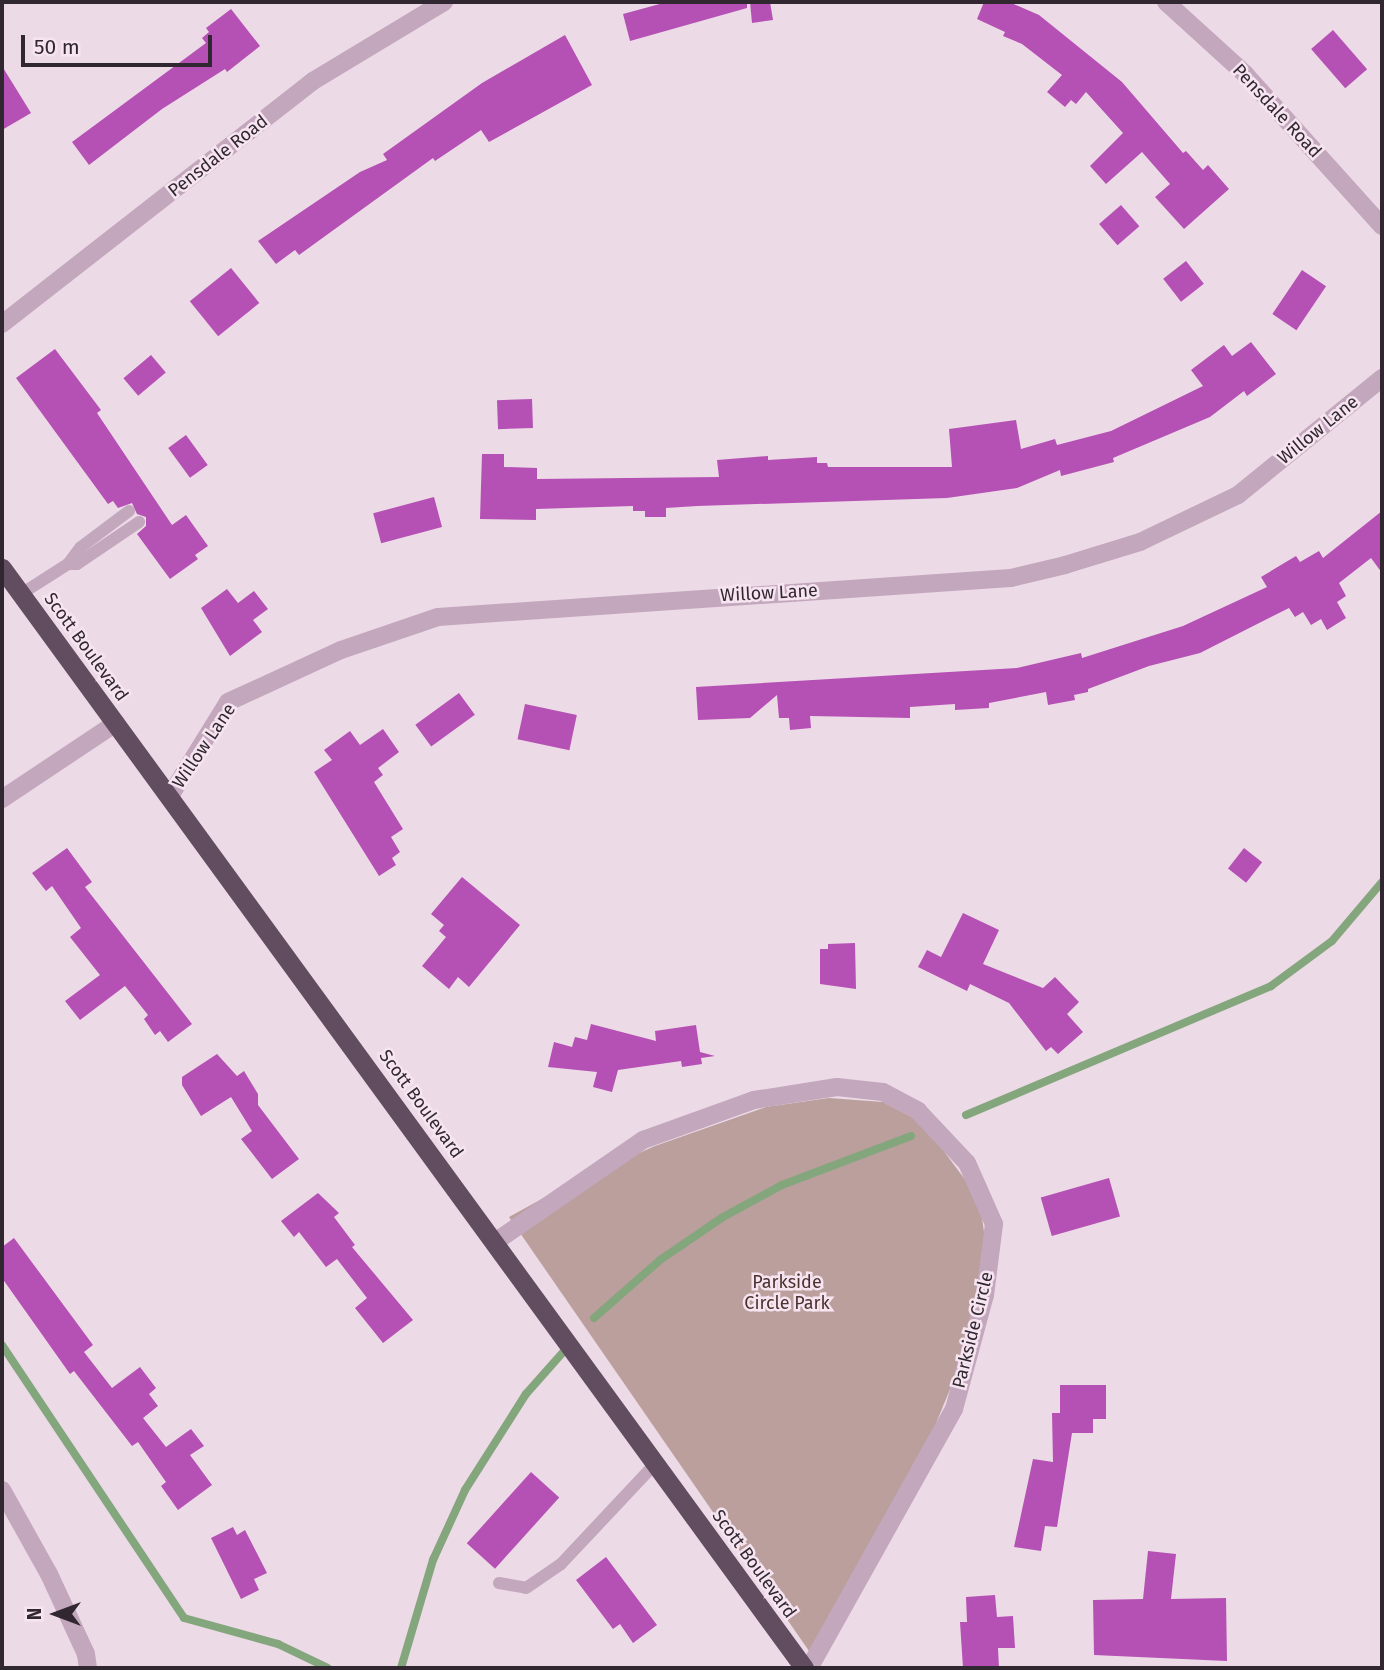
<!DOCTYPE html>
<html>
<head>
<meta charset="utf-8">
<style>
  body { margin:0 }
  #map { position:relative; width:1384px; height:1670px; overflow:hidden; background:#eddae7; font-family:"Fira Sans",sans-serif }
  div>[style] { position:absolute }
  .green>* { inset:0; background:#ba9f9c }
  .stream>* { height:8px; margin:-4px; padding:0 4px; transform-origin:4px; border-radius:4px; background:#84a67d }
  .building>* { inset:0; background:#b550b4; transform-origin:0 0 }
  .service>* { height:12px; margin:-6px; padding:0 6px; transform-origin:6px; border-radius:6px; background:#c3a7bd }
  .minor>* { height:18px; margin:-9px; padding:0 9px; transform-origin:9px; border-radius:9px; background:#c3a7bd }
  .trunk>* { height:19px; margin:-9.5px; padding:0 9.5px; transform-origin:9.5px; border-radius:9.5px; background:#614c60 }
  span { translate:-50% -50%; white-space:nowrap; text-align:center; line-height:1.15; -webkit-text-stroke:5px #f6e5f1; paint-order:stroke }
  .street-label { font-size:18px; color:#312730 }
  .park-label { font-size:18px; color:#4c322e }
  .frame { position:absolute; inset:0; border:4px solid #312730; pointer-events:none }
  .north { position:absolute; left:21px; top:1579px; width:70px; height:70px; -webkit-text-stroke:5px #f6e5f1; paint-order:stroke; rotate:270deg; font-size:19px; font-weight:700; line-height:28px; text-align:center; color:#312730 }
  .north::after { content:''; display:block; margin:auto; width:24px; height:32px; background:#312730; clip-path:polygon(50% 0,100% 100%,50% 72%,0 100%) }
  .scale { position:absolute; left:21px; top:35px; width:191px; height:32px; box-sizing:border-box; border:4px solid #312730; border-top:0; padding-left:9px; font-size:21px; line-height:24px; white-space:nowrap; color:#312730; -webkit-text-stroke:5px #f6e5f1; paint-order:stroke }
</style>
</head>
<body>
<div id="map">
  <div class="green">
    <div style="clip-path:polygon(829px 1098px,883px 1102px,923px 1123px,966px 1181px,981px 1211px,985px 1239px,977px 1297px,953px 1382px,925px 1450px,866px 1570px,809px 1651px,509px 1217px,569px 1184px,655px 1146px,766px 1107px)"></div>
  </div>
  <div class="stream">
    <div style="left:966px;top:1115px;width:331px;rotate:-22.9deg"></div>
    <div style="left:1271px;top:986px;width:76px;rotate:-36.4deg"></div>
    <div style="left:1332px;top:941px;width:77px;rotate:-49.7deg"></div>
    <div style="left:594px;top:1318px;width:88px;rotate:-41.3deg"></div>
    <div style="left:660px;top:1260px;width:76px;rotate:-34.3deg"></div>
    <div style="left:723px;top:1217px;width:67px;rotate:-28.5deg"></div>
    <div style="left:782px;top:1185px;width:138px;rotate:-20.8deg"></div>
    <div style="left:2px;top:1345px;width:328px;rotate:56.3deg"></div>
    <div style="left:184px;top:1618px;width:98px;rotate:15.5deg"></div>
    <div style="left:278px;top:1644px;width:55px;rotate:25.6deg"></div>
    <div style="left:401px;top:1668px;width:113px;rotate:-73.5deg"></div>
    <div style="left:433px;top:1560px;width:77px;rotate:-65.4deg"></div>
    <div style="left:465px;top:1490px;width:114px;rotate:-57.6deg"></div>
    <div style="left:526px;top:1394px;width:57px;rotate:-48.5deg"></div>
  </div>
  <div class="building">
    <div style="clip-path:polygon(667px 2px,747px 2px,747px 8px,630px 41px,623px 14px)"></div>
    <div style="clip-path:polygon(750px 2px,770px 2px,773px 20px,752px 23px)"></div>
    <div style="clip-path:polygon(984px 2px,1009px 2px,1039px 15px,1122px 82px,1183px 153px,1186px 151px,1203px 170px,1208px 165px,1229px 189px,1184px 229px,1155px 197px,1170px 184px,1142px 152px,1106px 184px,1090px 166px,1123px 133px,1086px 92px,1076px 104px,1071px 100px,1065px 107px,1047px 92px,1062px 75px,1022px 44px,1003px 36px,1005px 32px,977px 19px)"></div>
    <div style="clip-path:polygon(231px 9px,260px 46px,227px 72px,225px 69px,162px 109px,89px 165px,72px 142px,206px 43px,202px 38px,209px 32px,206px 28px)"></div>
    <div style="left:1333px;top:30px;width:52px;height:29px;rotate:49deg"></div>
    <div style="clip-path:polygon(565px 35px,592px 85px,489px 142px,481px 130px,435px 161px,433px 158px,299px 255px,295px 250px,276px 264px,258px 241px,360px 172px,387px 160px,383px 154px,482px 83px)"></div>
    <div style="clip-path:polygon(2px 66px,31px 113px,2px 130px)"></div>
    <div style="left:1121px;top:205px;width:28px;height:29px;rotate:49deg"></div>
    <div style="left:1186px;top:261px;width:29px;height:29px;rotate:52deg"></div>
    <div style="left:231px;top:268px;width:45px;height:53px;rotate:51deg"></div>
    <div style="left:1302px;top:270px;width:29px;height:53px;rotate:34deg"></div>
    <div style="clip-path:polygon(1251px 342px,1276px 374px,1247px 396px,1244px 391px,1210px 417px,1113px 458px,1114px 462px,1061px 476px,1060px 470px,1017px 488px,947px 498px,697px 506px,666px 508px,666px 517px,645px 517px,645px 511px,633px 511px,633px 506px,536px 509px,536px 520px,480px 519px,482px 454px,504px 454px,504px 467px,537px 468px,537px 479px,719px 477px,717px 460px,768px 456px,768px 460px,817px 457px,817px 463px,827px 463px,828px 467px,952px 467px,949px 429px,1016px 420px,1021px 449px,1055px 439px,1057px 445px,1111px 431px,1203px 386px,1191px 370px,1224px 345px,1232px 356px)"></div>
    <div style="clip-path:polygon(55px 349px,101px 410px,97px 413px,172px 525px,186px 515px,208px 546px,195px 555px,198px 559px,170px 579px,137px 534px,146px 526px,146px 517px,137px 514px,132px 503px,118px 508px,113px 501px,108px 504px,16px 378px)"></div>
    <div style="left:151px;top:355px;width:23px;height:36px;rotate:50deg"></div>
    <div style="left:532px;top:399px;width:29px;height:35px;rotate:88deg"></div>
    <div style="left:186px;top:435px;width:37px;height:22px;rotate:54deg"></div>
    <div style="left:434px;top:497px;width:31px;height:63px;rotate:75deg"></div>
    <div style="clip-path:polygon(1382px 511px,1382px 573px,1371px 558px,1339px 583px,1346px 596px,1337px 602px,1346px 618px,1327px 630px,1321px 619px,1311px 625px,1303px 612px,1295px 617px,1289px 608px,1200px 653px,1149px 666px,1088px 689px,1088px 692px,1074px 695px,1075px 700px,1048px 705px,1046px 692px,989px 703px,989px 708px,955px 710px,955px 704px,910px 707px,910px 718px,810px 716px,811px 728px,790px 730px,789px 718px,779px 718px,777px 695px,750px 718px,698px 720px,696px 687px,1017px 668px,1081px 653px,1082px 658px,1183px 626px,1267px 587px,1261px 577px,1296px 556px,1300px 562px,1319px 551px,1323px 558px)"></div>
    <div style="clip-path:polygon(227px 589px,238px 603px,254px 591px,268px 609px,253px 620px,262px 632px,230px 656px,201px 608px)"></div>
    <div style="left:459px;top:693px;width:27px;height:54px;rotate:54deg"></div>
    <div style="left:525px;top:704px;width:53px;height:36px;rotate:12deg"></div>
    <div style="clip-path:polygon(383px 729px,399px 752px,378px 768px,383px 775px,374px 782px,403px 829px,391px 837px,400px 852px,392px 858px,396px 865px,379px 876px,314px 772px,332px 760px,324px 750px,350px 731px,360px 745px)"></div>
    <div style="clip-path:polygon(67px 848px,92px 882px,85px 887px,192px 1024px,168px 1042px,160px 1031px,155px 1035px,144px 1019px,148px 1015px,125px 986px,80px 1020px,65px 1001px,100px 975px,70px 937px,81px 928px,52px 886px,46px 891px,32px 873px)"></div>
    <div style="left:1244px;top:848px;width:23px;height:26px;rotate:38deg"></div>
    <div style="clip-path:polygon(462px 877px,520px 925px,469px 987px,458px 977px,449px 989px,422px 966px,446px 937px,439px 931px,444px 925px,431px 914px)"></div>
    <div style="clip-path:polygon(963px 913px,999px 930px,983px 964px,1043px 988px,1055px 977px,1079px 1002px,1067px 1014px,1083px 1032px,1058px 1054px,1051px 1047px,1046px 1051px,1009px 1003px,970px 984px,967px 991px,918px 967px,927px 950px,941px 957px)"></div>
    <div style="clip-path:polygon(855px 943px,856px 989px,820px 984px,820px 949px,828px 949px,828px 944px)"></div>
    <div style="clip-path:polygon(591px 1024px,656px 1041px,655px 1031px,696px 1025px,700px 1052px,715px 1056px,701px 1058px,702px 1064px,682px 1067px,681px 1061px,618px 1070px,612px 1092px,593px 1087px,597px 1072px,548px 1067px,554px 1042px,572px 1047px,575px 1037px,587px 1040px)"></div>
    <div style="clip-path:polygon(217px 1054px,237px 1076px,244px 1071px,258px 1094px,258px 1105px,299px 1159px,272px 1179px,241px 1139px,252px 1131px,231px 1097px,201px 1116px,182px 1085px,182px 1077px)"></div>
    <div style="left:1109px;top:1178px;width:40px;height:71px;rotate:74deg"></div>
    <div style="clip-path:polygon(318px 1193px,339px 1213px,334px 1217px,355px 1245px,352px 1247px,413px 1320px,383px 1343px,355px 1308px,367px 1298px,337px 1259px,326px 1267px,299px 1232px,294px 1237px,281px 1221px)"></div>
    <div style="clip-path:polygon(14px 1238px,93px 1345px,84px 1352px,112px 1388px,140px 1367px,156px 1388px,149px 1394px,158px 1406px,143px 1418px,166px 1447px,191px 1429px,204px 1446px,190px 1455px,212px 1485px,178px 1510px,161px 1486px,166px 1482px,138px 1442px,132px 1446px,74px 1371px,70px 1374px,2px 1278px,2px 1247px)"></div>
    <div style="clip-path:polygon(1060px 1385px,1106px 1385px,1106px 1419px,1093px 1419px,1093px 1433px,1072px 1433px,1057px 1527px,1045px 1526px,1041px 1551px,1014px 1547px,1033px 1459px,1053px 1462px,1052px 1413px,1060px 1413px)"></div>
    <div style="left:531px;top:1472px;width:38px;height:96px;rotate:42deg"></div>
    <div style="clip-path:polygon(233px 1527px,237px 1535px,245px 1530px,267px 1573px,254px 1579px,259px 1590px,241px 1599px,211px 1538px)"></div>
    <div style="clip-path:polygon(1148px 1551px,1176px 1554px,1171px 1599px,1226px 1598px,1227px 1661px,1094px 1655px,1093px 1600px,1143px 1599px)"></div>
    <div style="clip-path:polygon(606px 1557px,657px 1625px,633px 1643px,620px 1624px,613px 1629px,576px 1580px)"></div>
    <div style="clip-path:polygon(995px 1595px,997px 1617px,1013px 1616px,1015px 1648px,998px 1648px,999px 1668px,963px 1668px,960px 1622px,967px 1622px,966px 1597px)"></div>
  </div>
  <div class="service">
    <div style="left:68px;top:564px;width:9px"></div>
    <div style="left:77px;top:564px;width:75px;rotate:-34.1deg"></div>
    <div style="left:21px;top:594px;width:56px;rotate:-32.6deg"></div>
    <div style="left:68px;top:564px;width:21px;rotate:-53deg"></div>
    <div style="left:81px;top:547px;width:60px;rotate:-36.9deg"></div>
    <div style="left:499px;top:1583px;width:27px;rotate:10deg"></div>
    <div style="left:526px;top:1588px;width:42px;rotate:-34.4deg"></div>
    <div style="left:561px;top:1564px;width:137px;rotate:-46.8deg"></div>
  </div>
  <div class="minor">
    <div style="left:1166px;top:2px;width:107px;rotate:42.3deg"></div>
    <div style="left:1245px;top:74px;width:205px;rotate:48deg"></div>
    <div style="left:2px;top:324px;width:395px;rotate:-38deg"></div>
    <div style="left:313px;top:81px;width:153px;rotate:-31.1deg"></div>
    <div style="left:170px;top:796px;width:110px;rotate:-58.3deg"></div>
    <div style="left:228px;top:702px;width:124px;rotate:-24.7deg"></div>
    <div style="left:341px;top:650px;width:102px;rotate:-18.8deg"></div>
    <div style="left:438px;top:617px;width:574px;rotate:-3.89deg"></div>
    <div style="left:1011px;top:578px;width:56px;rotate:-13.5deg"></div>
    <div style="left:1065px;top:565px;width:78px;rotate:-17deg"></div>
    <div style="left:1140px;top:542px;width:109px;rotate:-25.6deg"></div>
    <div style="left:1238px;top:495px;width:186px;rotate:-39.1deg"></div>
    <div style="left:2px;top:799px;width:137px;rotate:-33.7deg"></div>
    <div style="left:495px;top:1242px;width:180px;rotate:-34.6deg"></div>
    <div style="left:643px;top:1140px;width:118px;rotate:-19.8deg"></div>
    <div style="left:754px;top:1100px;width:84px;rotate:-8.9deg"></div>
    <div style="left:837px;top:1087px;width:46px;rotate:6.2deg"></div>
    <div style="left:883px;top:1092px;width:40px;rotate:28deg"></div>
    <div style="left:918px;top:1111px;width:71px;rotate:46.7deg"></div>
    <div style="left:967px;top:1163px;width:67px;rotate:66.1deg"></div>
    <div style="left:994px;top:1224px;width:72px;rotate:97.2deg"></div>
    <div style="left:985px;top:1295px;width:118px;rotate:105.2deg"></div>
    <div style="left:954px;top:1409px;width:297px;rotate:119.2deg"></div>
    <div style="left:2px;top:1490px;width:96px;rotate:60.8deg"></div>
    <div style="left:49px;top:1574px;width:88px;rotate:65.2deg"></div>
    <div style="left:86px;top:1654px;width:14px;rotate:82deg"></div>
  </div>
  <div class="trunk">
    <div style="left:2px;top:568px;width:1361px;rotate:53.9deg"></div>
  </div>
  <div class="street-label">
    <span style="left:1277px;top:111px;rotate:47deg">Pensdale Road</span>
    <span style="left:218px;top:156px;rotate:-38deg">Pensdale Road</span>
    <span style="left:1318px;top:430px;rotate:-39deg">Willow Lane</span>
    <span style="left:769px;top:593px;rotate:-3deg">Willow Lane</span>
    <span style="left:86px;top:647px;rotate:54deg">Scott Boulevard</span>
    <span style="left:204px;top:746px;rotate:-56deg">Willow Lane</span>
    <span style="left:421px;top:1104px;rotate:54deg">Scott Boulevard</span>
    <span style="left:973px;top:1330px;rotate:-76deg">Parkside Circle</span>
    <span style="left:754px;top:1564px;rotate:54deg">Scott Boulevard</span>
  </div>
  <div class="park-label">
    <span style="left:787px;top:1293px">Parkside<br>Circle Park</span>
  </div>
  <div class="frame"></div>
  <div class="north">N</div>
  <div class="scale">50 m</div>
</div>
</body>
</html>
